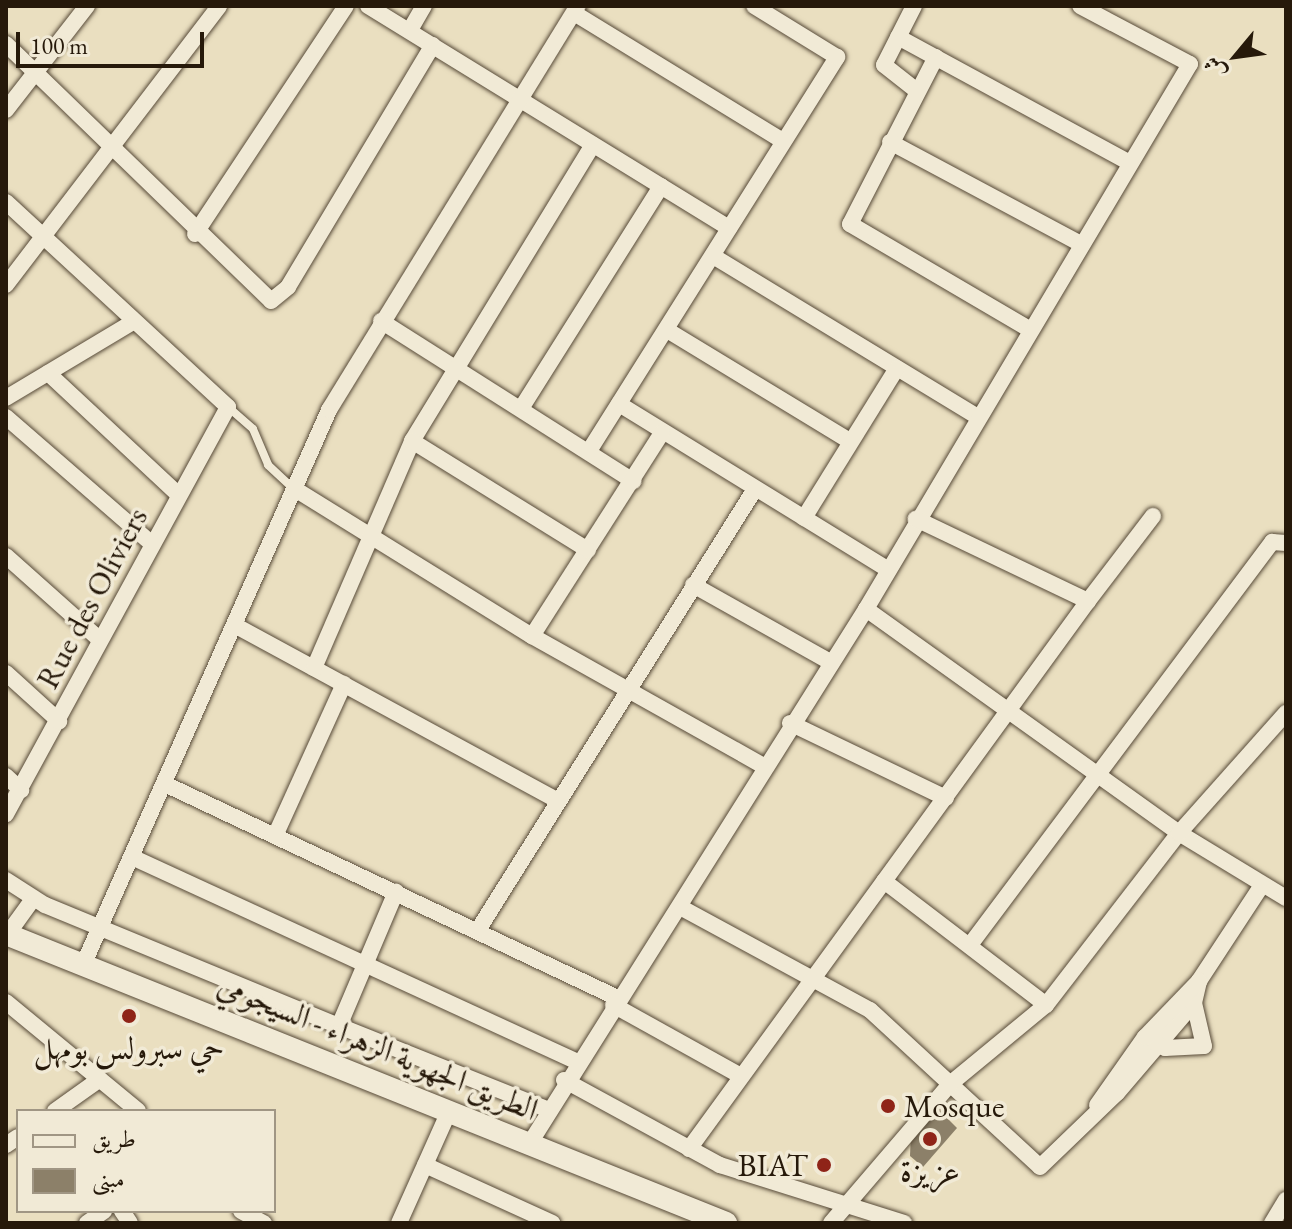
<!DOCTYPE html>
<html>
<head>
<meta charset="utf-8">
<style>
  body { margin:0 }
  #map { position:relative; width:1292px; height:1229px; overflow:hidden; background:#eadfc0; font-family:"EB Garamond",Amiri,serif }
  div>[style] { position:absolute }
  .building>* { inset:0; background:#8c8069 }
  .roads { filter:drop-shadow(0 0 2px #574a38) drop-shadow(0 0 2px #574a38) }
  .lane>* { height:8px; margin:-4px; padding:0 4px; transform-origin:4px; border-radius:4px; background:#f1ead6 }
  .street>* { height:16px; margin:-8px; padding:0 8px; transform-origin:8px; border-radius:8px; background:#f1ead6 }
  .secondary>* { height:22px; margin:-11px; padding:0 11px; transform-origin:11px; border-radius:11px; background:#f1ead6 }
  .dots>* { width:22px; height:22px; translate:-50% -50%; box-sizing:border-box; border:4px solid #f1ead6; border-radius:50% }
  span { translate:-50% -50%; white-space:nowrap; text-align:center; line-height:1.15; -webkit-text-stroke:7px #f1ead6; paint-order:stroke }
  .street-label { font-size:32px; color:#26190a }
  .poi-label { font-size:32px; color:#26190a }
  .left { translate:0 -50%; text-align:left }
  .right { translate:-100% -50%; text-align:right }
  .frame { position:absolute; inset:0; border:8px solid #26190a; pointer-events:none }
  .legend { position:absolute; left:16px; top:1109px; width:260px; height:104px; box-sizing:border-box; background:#f1ead6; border:2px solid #a09684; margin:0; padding:10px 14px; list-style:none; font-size:24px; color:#26190a }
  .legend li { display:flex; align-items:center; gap:16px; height:40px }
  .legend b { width:40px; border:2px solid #a09684 }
  .north { position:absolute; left:1196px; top:16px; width:80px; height:80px; -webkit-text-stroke:6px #f1ead6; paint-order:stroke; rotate:241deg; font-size:22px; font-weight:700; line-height:32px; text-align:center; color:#26190a }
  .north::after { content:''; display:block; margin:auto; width:28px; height:36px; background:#26190a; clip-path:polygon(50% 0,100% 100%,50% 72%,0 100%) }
  .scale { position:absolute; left:16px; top:32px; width:188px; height:36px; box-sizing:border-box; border:4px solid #26190a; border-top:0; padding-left:10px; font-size:24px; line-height:28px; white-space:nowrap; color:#26190a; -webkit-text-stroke:6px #f1ead6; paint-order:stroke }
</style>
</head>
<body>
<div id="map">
  <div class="building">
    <div style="clip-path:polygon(940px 1111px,957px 1128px,923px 1167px,910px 1156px,911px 1134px)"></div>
  </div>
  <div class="roads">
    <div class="lane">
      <div style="left:228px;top:407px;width:33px;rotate:41deg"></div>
      <div style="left:253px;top:429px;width:39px;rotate:67deg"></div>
      <div style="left:268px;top:465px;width:35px;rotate:43deg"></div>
    </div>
    <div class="street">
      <div style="left:368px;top:6px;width:424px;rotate:31.6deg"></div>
      <div style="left:914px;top:6px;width:66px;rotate:117deg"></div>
      <div style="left:884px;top:65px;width:42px;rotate:38.2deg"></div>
      <div style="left:574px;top:13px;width:245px;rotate:31.5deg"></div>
      <div style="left:410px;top:30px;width:28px;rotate:-60deg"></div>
      <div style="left:898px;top:37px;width:264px;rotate:28.5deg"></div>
      <div style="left:6px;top:44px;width:369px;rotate:44.1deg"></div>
      <div style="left:271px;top:301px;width:22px;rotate:-39deg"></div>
      <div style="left:288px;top:287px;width:282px;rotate:-59.1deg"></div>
      <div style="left:936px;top:57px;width:188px;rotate:117.2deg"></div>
      <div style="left:850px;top:224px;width:208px;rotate:30.4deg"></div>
      <div style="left:6px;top:110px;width:132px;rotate:-52.1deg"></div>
      <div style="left:890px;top:142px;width:217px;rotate:28.1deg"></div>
      <div style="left:6px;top:202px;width:302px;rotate:42.7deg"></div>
      <div style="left:228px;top:407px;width:464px;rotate:118.6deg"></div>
      <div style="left:195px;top:234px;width:273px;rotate:-56.5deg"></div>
      <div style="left:713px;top:256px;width:308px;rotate:31.3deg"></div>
      <div style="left:6px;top:285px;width:351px;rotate:-52.6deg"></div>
      <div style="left:381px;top:321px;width:299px;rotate:32.4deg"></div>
      <div style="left:667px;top:330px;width:215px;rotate:31.3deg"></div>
      <div style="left:48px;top:373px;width:179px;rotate:43deg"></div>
      <div style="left:6px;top:398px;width:148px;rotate:-30.9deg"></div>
      <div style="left:619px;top:404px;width:313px;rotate:31.6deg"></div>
      <div style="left:522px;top:407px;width:261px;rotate:-57.8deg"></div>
      <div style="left:6px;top:417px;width:194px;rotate:41deg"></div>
      <div style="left:412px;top:441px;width:347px;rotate:-58.6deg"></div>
      <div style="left:589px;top:451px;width:466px;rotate:-57.8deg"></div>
      <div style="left:837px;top:57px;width:97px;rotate:-148.4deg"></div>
      <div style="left:298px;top:491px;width:275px;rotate:31.8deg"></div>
      <div style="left:532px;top:636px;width:266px;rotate:29.3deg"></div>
      <div style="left:804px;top:518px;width:176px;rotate:-58.2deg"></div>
      <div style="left:6px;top:556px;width:125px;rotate:41.7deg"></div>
      <div style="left:693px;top:585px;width:157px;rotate:29.3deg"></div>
      <div style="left:1088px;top:601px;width:107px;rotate:-52.6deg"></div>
      <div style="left:866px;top:609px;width:385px;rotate:35.6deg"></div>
      <div style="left:1179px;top:833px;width:125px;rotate:31.3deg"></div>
      <div style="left:238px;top:627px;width:362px;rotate:28.5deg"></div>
      <div style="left:532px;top:636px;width:241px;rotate:-57.4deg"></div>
      <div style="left:314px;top:668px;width:247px;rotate:-66.6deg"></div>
      <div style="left:412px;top:441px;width:207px;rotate:31.8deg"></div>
      <div style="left:6px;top:673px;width:72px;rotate:42.2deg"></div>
      <div style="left:790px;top:723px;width:173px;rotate:25.7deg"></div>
      <div style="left:6px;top:776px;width:21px;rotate:43deg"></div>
      <div style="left:167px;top:785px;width:499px;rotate:25.3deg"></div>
      <div style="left:275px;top:836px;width:167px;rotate:-65.6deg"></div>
      <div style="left:132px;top:857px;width:488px;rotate:24.7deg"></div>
      <div style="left:6px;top:880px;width:46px;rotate:32.7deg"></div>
      <div style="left:45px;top:905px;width:318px;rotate:22.4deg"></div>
      <div style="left:339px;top:1026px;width:146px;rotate:-67deg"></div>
      <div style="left:884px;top:881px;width:204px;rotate:37.4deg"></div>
      <div style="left:680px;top:907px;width:216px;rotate:28.5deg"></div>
      <div style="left:870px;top:1010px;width:231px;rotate:42.7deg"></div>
      <div style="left:1040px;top:1167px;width:107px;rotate:-43.9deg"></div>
      <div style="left:1117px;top:1093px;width:118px;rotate:-49.5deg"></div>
      <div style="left:1194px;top:1003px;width:23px;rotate:-77deg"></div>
      <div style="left:1199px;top:981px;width:115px;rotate:-56.7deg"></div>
      <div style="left:478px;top:930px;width:521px;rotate:-57.87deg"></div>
      <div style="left:7px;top:935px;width:44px;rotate:-54.2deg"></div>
      <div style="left:970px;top:945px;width:504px;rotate:-53.15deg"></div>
      <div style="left:1272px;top:542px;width:14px;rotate:4deg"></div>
      <div style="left:84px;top:963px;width:605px;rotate:-66.1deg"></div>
      <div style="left:329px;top:410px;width:475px;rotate:-58.4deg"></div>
      <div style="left:6px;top:1002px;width:171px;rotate:39.5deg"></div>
      <div style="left:613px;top:1005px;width:146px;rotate:29deg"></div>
      <div style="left:339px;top:1026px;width:224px;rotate:21.8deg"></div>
      <div style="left:1150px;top:1040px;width:17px;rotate:28deg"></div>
      <div style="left:1165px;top:1048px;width:39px;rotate:-3deg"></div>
      <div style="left:1204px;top:1046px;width:44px;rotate:-103.1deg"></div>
      <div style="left:564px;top:1080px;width:178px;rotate:28.6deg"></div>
      <div style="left:720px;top:1165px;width:193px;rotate:17.5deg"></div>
      <div style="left:1097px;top:1105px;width:83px;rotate:-54.8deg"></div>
      <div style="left:1145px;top:1037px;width:78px;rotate:-46deg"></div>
      <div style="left:55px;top:1111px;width:55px;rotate:-35.4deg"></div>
      <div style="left:530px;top:1143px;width:631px;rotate:-57.82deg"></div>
      <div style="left:866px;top:609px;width:634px;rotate:-59.27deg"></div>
      <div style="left:1190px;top:64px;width:124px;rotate:-152.2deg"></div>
      <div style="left:6px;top:1145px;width:14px;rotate:-34deg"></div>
      <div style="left:689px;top:1149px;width:678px;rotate:-53.94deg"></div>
      <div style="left:1088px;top:601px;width:191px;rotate:-154.5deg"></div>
      <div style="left:425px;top:1165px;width:140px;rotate:24.5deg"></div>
      <div style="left:122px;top:1211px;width:14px;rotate:56deg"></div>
      <div style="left:241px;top:1211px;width:26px;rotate:28deg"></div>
      <div style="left:87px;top:1223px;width:21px;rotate:-35deg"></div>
      <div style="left:399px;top:1223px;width:123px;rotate:-65.9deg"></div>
      <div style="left:831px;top:1223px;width:183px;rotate:-49.4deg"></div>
      <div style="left:950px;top:1084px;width:124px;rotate:-39.5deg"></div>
      <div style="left:1046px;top:1005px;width:217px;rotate:-52.3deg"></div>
      <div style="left:1179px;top:833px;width:161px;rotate:-48.3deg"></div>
      <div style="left:1272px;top:1223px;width:27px;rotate:-59deg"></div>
    </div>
    <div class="secondary">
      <div style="left:6px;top:934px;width:776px;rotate:21.87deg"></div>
    </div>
  </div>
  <div class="dots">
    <div style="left:129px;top:1016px;background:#8f2418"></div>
    <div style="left:888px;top:1106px;background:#8f2418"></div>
    <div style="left:930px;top:1139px;background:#8f2418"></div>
    <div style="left:824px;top:1165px;background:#8f2418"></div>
  </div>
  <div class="street-label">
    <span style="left:92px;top:598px;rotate:-62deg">Rue des Oliviers</span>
    <span style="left:378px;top:1047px;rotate:22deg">الطريق الجهوية الزهراء - السيجومي</span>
  </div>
  <div class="poi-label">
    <span style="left:129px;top:1048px">حي سبرولس بومهل</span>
    <span class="left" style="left:904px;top:1106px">Mosque</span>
    <span class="right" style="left:808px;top:1165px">BIAT</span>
    <span style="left:930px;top:1171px">عزيزة</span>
  </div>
  <div class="frame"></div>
  <ul class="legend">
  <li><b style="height:10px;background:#f1ead6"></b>طريق</li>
  <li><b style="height:22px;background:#8c8069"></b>مبنى</li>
  </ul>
  <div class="north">ش</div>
  <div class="scale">100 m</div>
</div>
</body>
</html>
